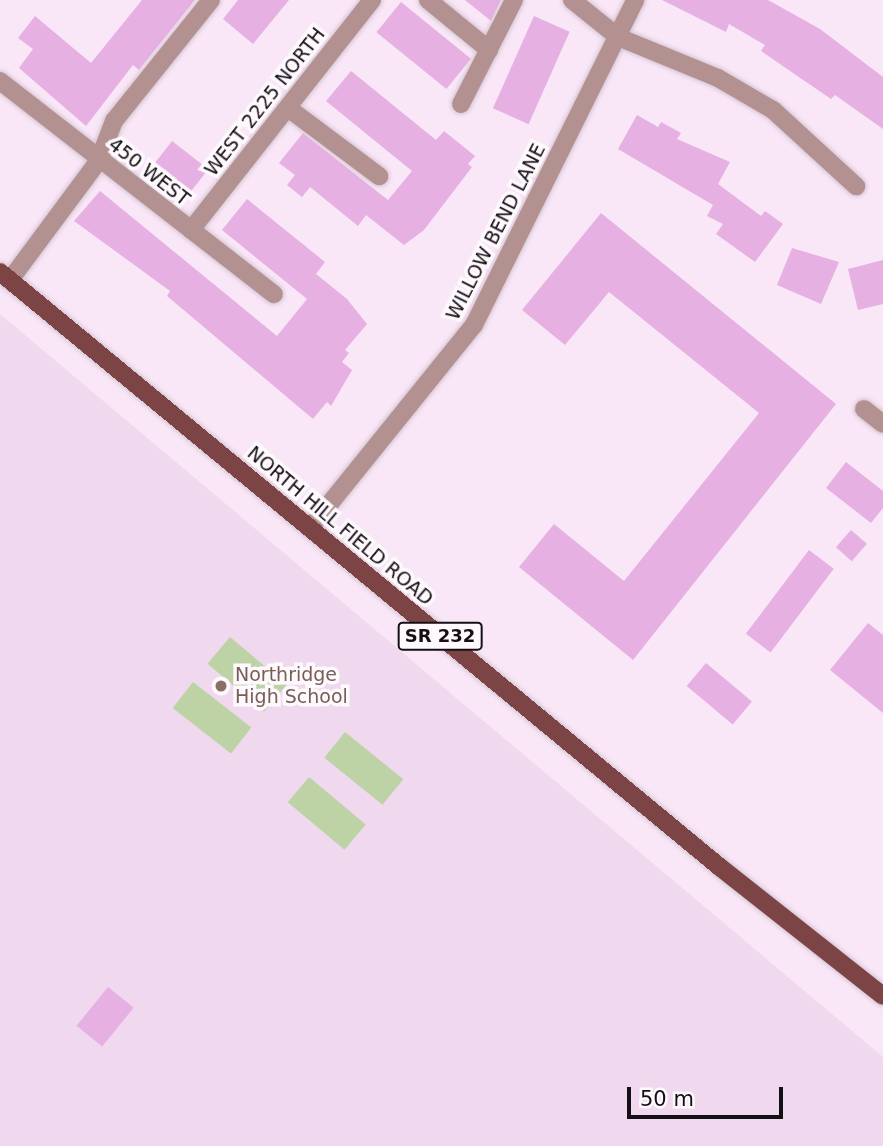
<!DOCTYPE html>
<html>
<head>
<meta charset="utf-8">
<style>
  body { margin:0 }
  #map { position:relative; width:883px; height:1146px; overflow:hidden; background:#f9e7f7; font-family:"DejaVu Sans",sans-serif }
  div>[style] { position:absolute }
  .built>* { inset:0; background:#f0d8ee }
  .green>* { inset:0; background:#bdd2a5; transform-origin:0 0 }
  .building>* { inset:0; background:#e6b0e2; transform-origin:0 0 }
  .roads { filter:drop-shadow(0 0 2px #d5c5d3) drop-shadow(0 0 2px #d5c5d3) }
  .minor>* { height:18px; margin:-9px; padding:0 9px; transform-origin:9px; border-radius:9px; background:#b29190 }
  .primary>* { height:18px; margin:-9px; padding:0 9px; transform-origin:9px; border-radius:9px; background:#7c4445 }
  .dots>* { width:19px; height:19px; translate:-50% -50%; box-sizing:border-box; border:4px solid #fdf9fd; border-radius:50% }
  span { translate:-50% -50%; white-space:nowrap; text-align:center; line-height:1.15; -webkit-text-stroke:7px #fdf9fd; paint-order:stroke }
  .shield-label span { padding:2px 5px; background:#fdf9fd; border:2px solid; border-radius:5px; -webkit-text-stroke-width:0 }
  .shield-label { font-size:18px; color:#151015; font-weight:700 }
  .street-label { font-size:19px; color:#151015 }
  .education-label { font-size:19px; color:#785e54 }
  .left { translate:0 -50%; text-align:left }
  .scale { position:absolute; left:627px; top:1087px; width:156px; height:32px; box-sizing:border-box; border:4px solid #151015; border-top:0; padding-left:9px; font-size:21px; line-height:24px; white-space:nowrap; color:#151015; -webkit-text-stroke:5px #fdf9fd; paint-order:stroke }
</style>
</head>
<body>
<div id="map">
  <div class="built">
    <div style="clip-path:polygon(0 314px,883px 1057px,883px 1146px,0 1146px)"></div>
  </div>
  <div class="green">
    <div style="left:230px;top:637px;width:74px;height:35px;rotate:40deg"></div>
    <div style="left:193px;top:682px;width:74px;height:33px;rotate:38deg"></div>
    <div style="left:345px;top:732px;width:75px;height:33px;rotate:39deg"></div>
    <div style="left:309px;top:777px;width:74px;height:33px;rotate:40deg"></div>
  </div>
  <div class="building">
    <div style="clip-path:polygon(142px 0,195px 0,139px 70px,133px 65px,86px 126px,19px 68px,33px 49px,18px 38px,35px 16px,91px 63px)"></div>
    <div style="clip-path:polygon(238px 0,289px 0,253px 44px,223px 19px)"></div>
    <div style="clip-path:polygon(465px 0,501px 0,491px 21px)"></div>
    <div style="clip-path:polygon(662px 0,768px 0,820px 29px,883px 77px,883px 129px,835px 95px,831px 99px,761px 51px,765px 45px,729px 24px,726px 32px)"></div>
    <div style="left:401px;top:2px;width:90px;height:39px;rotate:39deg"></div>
    <div style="left:534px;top:16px;width:39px;height:101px;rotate:24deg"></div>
    <div style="clip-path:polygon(351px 71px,436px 140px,444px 131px,475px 156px,468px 164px,472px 167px,424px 230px,404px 245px,366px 215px,358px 226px,310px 187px,302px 197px,287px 185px,295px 175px,279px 163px,303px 133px,388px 200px,412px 171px,326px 101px)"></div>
    <div style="clip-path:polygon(637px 115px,658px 127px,661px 122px,681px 133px,677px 139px,730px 162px,718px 184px,761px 216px,765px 211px,783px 224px,755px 262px,716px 234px,723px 224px,707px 216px,713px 205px,618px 149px)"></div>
    <div style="left:172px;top:141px;width:46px;height:38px;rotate:38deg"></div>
    <div style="clip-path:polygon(100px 191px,277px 336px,307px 299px,222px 230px,247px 199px,325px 262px,316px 274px,347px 299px,367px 324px,345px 350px,349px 353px,342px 362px,352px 370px,331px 406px,327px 402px,313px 419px,167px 296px,170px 291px,74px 221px)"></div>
    <div style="clip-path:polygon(601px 213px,836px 404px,633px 660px,519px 567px,554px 524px,624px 581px,759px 413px,609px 292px,565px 345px,522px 310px)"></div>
    <div style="clip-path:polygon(792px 248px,839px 262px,821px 304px,777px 285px)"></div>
    <div style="clip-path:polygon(883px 260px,883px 304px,858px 310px,848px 269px)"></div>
    <div style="clip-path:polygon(846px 462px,883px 491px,883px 508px,871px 523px,826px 488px)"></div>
    <div style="left:851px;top:530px;width:21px;height:23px;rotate:41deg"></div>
    <div style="left:809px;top:550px;width:31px;height:105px;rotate:37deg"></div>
    <div style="clip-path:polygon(868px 623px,883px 635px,883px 713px,830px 670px)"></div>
    <div style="left:706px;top:663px;width:60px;height:30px;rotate:40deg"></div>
    <div style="left:108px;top:987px;width:33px;height:50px;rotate:39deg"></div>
  </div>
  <div class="roads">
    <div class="minor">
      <div style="left:428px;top:0;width:79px;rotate:39.3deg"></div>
      <div style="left:572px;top:0;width:59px;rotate:38.8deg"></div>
      <div style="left:618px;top:37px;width:108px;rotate:22.3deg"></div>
      <div style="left:718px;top:78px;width:64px;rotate:30.2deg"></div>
      <div style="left:773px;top:110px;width:113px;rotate:42.5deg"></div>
      <div style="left:0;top:81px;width:347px;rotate:37.9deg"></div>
      <div style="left:461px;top:104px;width:117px;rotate:-63deg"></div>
      <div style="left:288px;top:108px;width:114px;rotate:36.8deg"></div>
      <div style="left:191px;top:230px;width:293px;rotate:-51.8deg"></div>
      <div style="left:10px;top:280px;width:149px;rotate:-53.4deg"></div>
      <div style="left:99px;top:160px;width:42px;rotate:-69deg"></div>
      <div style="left:114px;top:121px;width:155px;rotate:-51.3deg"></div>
      <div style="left:864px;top:409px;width:24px;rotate:38deg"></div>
      <div style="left:310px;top:528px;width:261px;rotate:-51.1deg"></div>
      <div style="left:474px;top:325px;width:363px;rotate:-63.6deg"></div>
    </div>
    <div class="primary">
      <div style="left:0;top:272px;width:935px;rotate:39.58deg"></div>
      <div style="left:721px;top:868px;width:206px;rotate:38.3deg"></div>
    </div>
  </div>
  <div class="dots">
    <div style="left:221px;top:686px;background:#8d6e63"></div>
  </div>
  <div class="shield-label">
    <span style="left:440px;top:636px">SR 232</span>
  </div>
  <div class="street-label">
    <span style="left:265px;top:102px;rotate:-52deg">WEST 2225 NORTH</span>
    <span style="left:149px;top:172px;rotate:38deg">450 WEST</span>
    <span style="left:496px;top:232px;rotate:-63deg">WILLOW BEND LANE</span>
    <span style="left:340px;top:526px;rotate:40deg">NORTH HILL FIELD ROAD</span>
  </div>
  <div class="education-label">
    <span class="left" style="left:235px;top:686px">Northridge<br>High School</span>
  </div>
  <div class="scale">50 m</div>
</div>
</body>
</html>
